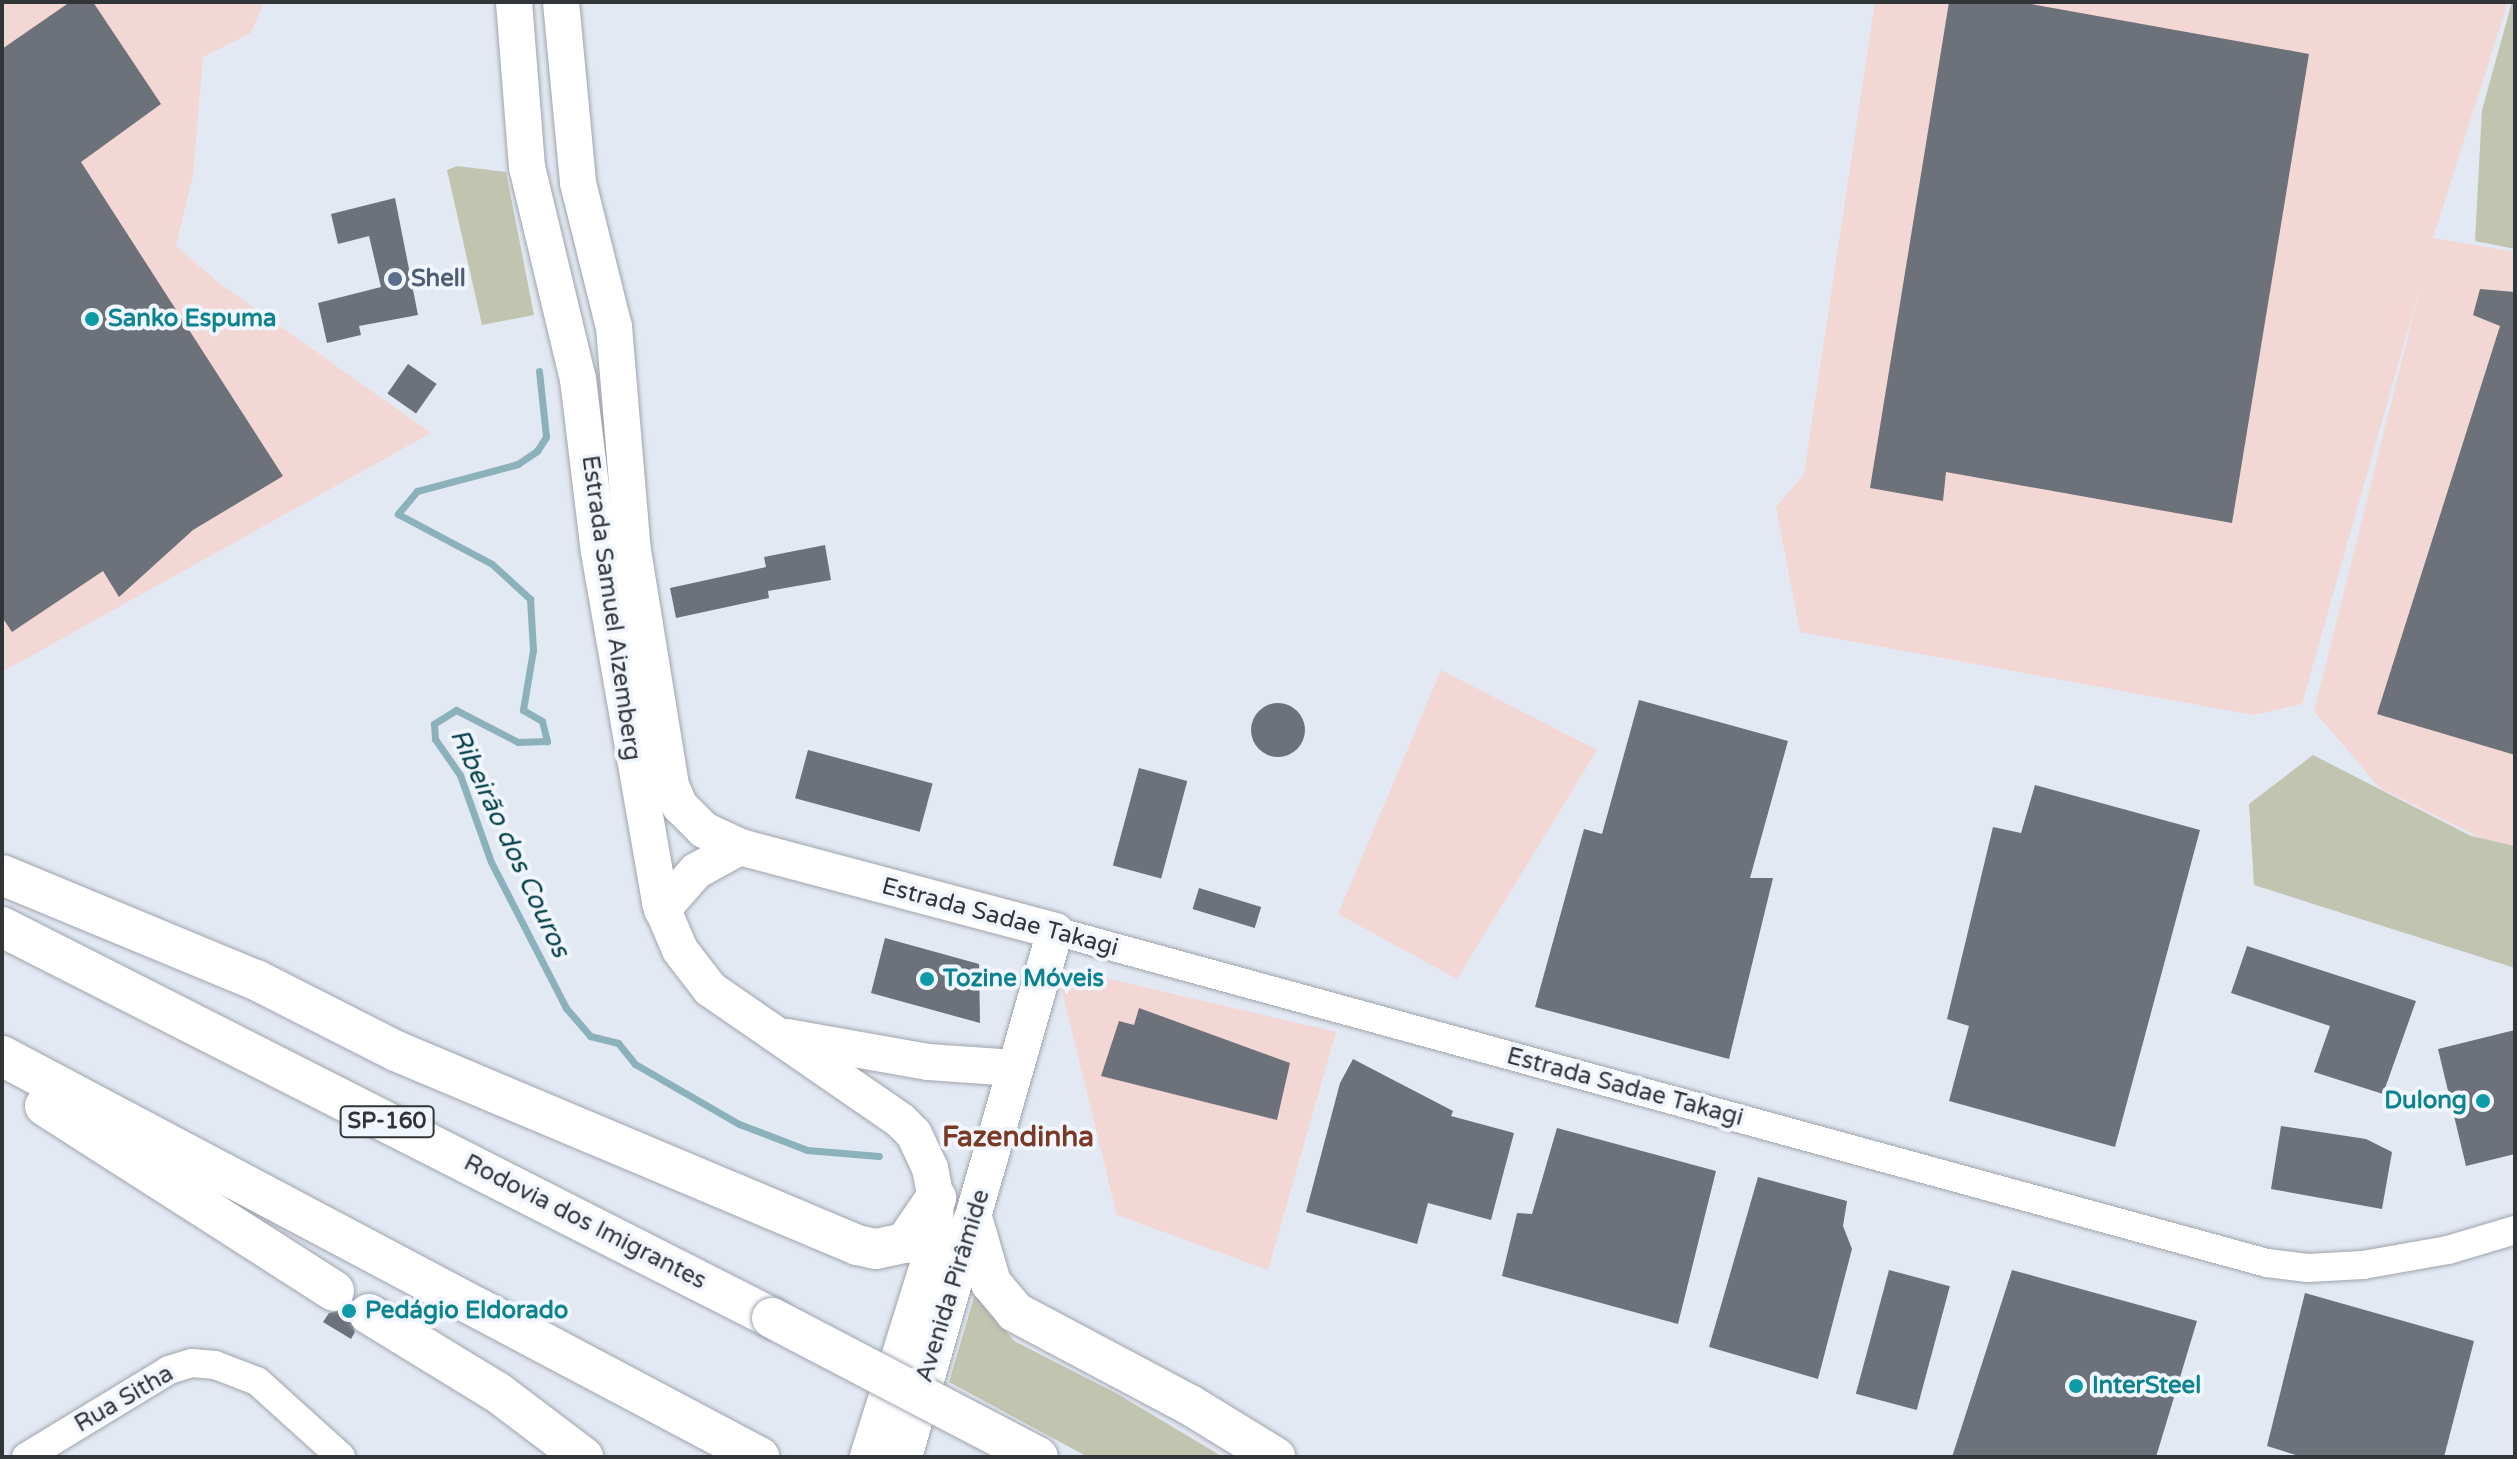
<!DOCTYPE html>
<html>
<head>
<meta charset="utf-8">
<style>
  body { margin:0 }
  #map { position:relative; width:2517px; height:1459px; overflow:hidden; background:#e3e9f3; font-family:"Varela Round",sans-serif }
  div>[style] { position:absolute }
  .industrial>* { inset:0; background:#f2d7d5 }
  .green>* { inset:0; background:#c1c4ae }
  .stream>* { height:7px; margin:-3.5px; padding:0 3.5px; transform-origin:3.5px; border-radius:3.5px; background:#8bb1bb }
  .building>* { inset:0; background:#6c717a; transform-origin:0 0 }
  .round { border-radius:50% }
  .roads { filter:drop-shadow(0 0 2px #9fa4ae) drop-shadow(0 0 2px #9fa4ae) }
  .minor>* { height:28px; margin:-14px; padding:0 14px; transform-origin:14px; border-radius:14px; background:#fff }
  .major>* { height:36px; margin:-18px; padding:0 18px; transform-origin:18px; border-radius:18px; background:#fff }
  .highway>* { height:40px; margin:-20px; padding:0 20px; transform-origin:20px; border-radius:20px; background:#fff }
  .bridges { filter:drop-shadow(0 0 2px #9fa4ae) drop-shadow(0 0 2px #9fa4ae) }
  .highway-bridge>* { height:40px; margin:-20px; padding:0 20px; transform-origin:20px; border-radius:20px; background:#fff }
  .dots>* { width:22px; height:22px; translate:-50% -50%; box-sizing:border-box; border:4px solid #f1f6fe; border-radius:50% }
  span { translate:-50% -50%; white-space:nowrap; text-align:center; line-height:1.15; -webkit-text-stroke:8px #f1f6fe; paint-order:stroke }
  .shield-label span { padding:2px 6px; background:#f1f6fe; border:2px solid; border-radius:6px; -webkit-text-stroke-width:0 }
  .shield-label { font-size:22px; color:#323538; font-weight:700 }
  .service-label { font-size:24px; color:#4e5e75; font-weight:700 }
  .left { translate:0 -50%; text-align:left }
  .culture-label { font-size:24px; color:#0d838f; font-weight:700 }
  .right { translate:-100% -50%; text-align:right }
  .street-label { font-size:24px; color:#323538 }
  .water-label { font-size:26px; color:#04404c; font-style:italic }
  .quarter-label { font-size:28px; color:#7b3823; font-weight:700 }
  .frame { position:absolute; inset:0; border:4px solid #323538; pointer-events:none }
</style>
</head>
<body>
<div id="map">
  <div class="industrial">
    <div style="clip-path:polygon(2px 2px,264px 2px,251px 33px,203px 57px,193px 175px,176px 246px,219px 283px,431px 433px,2px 672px)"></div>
    <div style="clip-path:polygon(1875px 2px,2508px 2px,2433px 238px,2515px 252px,2515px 855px,2380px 788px,2314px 711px,2422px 280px,2302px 704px,2253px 715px,1800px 632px,1776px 507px,1804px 474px)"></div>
    <div style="clip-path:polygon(1441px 670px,1597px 750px,1457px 979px,1338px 914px)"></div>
    <div style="clip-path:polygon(1075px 971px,1336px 1032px,1268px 1270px,1117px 1215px,1060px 983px)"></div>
  </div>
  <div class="green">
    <div style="clip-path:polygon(2512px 2px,2515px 2px,2515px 249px,2475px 241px,2482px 110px)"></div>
    <div style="clip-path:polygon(457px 166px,506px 172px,534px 315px,482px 325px,447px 170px)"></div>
    <div style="clip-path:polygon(2313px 755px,2471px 836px,2515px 846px,2515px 968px,2254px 885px,2249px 804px)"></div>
    <div style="clip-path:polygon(975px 1294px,1014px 1341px,1116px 1393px,1223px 1457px,1088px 1457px,949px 1382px)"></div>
  </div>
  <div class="stream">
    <div style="left:539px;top:371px;width:66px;rotate:83.9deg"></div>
    <div style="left:546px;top:437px;width:17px;rotate:123deg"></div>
    <div style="left:537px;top:451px;width:23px;rotate:146deg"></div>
    <div style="left:518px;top:464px;width:105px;rotate:165deg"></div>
    <div style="left:417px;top:491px;width:30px;rotate:130deg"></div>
    <div style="left:398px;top:514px;width:106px;rotate:28deg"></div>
    <div style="left:492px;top:564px;width:52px;rotate:42.6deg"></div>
    <div style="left:530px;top:599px;width:51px;rotate:86.6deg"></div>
    <div style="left:533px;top:650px;width:61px;rotate:99.5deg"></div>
    <div style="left:523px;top:710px;width:22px;rotate:30deg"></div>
    <div style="left:542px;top:721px;width:21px;rotate:76deg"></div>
    <div style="left:547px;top:741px;width:29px;rotate:178deg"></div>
    <div style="left:518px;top:742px;width:70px;rotate:-152.7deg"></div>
    <div style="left:456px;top:710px;width:26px;rotate:148deg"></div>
    <div style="left:434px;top:724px;width:15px;rotate:86deg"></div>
    <div style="left:435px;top:739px;width:44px;rotate:55.2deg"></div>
    <div style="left:460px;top:775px;width:92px;rotate:70.4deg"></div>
    <div style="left:491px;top:862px;width:164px;rotate:62.8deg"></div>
    <div style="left:566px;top:1008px;width:37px;rotate:49deg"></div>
    <div style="left:590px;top:1036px;width:29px;rotate:14deg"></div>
    <div style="left:618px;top:1043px;width:27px;rotate:51deg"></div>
    <div style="left:635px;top:1064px;width:120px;rotate:30deg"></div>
    <div style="left:739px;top:1124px;width:73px;rotate:20.9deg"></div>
    <div style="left:807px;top:1150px;width:72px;rotate:4.8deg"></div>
  </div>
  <div class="building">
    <div style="clip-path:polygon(70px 2px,93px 2px,161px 104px,81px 162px,283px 476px,193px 530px,119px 597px,103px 571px,12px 632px,2px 617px,2px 49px)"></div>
    <div style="clip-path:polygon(1949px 2px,2020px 2px,2309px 54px,2232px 523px,1946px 472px,1943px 501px,1870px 488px)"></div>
    <div style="clip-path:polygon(395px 198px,418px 315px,359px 326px,361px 335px,327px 343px,318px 303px,381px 287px,369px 236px,338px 244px,331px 214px)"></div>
    <div style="clip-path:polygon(2480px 289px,2515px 292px,2515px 755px,2377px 714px,2500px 326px,2473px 315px)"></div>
    <div style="left:408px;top:364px;width:35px;height:36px;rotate:35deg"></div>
    <div style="clip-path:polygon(825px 545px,831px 580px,768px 591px,769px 598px,676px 618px,670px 588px,766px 567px,764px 557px)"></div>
    <div style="clip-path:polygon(1639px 700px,1788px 741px,1750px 878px,1773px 878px,1729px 1059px,1535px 1007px,1584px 829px,1602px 834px)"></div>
    <div class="round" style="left:1251px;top:703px;width:54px;height:54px"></div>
    <div style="left:808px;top:750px;width:129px;height:50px;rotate:15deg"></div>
    <div style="left:1139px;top:768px;width:50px;height:101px;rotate:15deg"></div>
    <div style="clip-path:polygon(2035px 785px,2200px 830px,2115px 1147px,1949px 1101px,1969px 1026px,1947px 1019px,1993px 827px,2021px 833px)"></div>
    <div style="left:1199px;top:888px;width:65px;height:22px;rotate:17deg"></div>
    <div style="clip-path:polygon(885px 938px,979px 964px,980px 1023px,871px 993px)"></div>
    <div style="clip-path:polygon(2247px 946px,2416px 1001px,2383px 1094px,2314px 1072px,2330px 1026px,2231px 993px)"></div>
    <div style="clip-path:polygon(1139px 1008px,1290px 1063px,1277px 1120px,1101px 1076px,1119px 1021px,1134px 1025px)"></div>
    <div style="clip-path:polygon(2515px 1030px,2515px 1154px,2466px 1166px,2438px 1049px)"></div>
    <div style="clip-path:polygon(1353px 1059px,1453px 1111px,1451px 1116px,1514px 1133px,1491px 1220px,1428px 1203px,1417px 1244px,1306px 1212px,1340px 1083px)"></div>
    <div style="clip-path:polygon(2281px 1126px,2366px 1139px,2392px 1152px,2382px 1209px,2271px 1189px)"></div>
    <div style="clip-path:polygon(1557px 1128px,1716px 1171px,1678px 1324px,1502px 1276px,1517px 1213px,1532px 1214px)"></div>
    <div style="clip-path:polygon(1758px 1177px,1847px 1201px,1843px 1226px,1852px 1249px,1818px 1379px,1709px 1347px)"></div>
    <div style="left:1889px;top:1270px;width:63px;height:128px;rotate:15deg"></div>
    <div style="clip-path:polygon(2012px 1270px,2197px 1321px,2156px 1457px,1952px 1457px)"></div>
    <div style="clip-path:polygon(2305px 1293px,2474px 1341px,2444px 1457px,2302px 1457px,2267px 1446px)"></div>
    <div style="clip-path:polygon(347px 1309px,355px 1332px,351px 1339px,323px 1322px,329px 1313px)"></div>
  </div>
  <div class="roads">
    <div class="minor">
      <div style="left:1055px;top:931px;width:1257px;rotate:15.32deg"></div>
      <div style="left:2267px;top:1263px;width:41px;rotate:7deg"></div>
      <div style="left:2308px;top:1268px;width:55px;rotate:-3.1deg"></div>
      <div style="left:2363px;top:1265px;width:86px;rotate:-10deg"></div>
      <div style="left:2448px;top:1250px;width:70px;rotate:-16.6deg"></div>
      <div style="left:26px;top:1457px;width:167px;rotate:-31.3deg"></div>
      <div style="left:169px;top:1370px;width:24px;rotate:-17deg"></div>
      <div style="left:192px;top:1363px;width:23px;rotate:5deg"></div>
      <div style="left:215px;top:1365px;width:45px;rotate:20.9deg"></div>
      <div style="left:257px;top:1381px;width:113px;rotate:42.1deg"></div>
    </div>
    <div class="major">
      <div style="left:514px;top:2px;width:166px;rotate:85.5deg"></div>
      <div style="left:527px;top:167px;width:218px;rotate:76.5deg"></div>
      <div style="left:578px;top:379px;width:174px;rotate:83.1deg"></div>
      <div style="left:599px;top:552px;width:356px;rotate:80.1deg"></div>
      <div style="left:660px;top:903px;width:51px;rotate:66.9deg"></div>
      <div style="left:680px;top:950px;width:49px;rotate:52.4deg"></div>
      <div style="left:710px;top:989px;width:232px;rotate:34.6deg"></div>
      <div style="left:901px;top:1121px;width:18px;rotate:45deg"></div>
      <div style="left:914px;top:1134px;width:38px;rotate:65deg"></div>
      <div style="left:930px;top:1168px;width:31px;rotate:79deg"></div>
      <div style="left:936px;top:1198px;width:48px;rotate:92.4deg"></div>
      <div style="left:934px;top:1246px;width:221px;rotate:107.4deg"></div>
      <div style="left:561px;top:2px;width:182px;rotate:84.6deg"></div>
      <div style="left:578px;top:183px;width:148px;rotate:76deg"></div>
      <div style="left:614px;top:327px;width:225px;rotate:85.2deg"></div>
      <div style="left:633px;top:551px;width:238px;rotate:80.8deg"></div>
      <div style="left:671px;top:786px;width:22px;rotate:66deg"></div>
      <div style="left:680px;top:806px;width:34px;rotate:45deg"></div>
      <div style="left:704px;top:830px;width:40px;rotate:25deg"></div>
      <div style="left:740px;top:847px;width:326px;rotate:14.9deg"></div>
      <div style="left:1055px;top:931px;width:547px;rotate:106.02deg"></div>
      <div style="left:662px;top:910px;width:52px;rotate:-48.9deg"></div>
      <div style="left:696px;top:871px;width:50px;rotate:-28.6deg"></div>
      <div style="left:787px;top:1037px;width:143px;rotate:10.1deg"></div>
      <div style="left:928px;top:1062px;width:87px;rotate:3.9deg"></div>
    </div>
    <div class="highway">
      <div style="left:2px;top:875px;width:275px;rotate:22.5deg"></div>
      <div style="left:256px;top:980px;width:157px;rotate:26.9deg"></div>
      <div style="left:396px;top:1051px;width:500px;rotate:22.82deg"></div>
      <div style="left:857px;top:1245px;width:19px;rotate:12deg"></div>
      <div style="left:876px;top:1249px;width:30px;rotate:-12deg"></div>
      <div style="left:905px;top:1243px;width:55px;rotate:-55.4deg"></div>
      <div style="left:2px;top:927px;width:864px;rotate:26.92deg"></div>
      <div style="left:2px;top:1056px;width:857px;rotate:27.91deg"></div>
      <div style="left:45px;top:1106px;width:343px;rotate:32.6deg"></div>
      <div style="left:973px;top:1221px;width:65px;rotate:73.8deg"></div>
      <div style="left:991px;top:1283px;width:38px;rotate:50deg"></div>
      <div style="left:1015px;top:1312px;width:198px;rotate:28deg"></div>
      <div style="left:1190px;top:1405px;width:100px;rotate:31.5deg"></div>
      <div style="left:369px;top:1314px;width:150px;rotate:31.4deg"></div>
      <div style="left:497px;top:1392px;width:108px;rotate:37.1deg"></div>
    </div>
  </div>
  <div class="bridges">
    <div class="highway-bridge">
      <div style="left:772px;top:1318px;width:300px;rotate:27.6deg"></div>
    </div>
  </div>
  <div class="dots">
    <div style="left:395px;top:279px;background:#5c6f8a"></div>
    <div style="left:92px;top:319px;background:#0f9aa8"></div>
    <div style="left:927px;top:979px;background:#0f9aa8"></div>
    <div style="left:2483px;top:1101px;background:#0f9aa8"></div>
    <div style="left:349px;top:1311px;background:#0f9aa8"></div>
    <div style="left:2076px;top:1386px;background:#0f9aa8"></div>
  </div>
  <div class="shield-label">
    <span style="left:387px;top:1122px">SP-160</span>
  </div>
  <div class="service-label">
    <span class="left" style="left:411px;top:279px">Shell</span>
  </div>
  <div class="culture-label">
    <span class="left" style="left:108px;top:319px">Sanko Espuma</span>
    <span class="left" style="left:943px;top:979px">Tozine Móveis</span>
    <span class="right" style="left:2467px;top:1101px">Dulong</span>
    <span class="left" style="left:365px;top:1311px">Pedágio Eldorado</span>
    <span class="left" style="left:2092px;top:1386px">InterSteel</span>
  </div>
  <div class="street-label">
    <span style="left:611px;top:608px;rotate:82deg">Estrada Samuel Aizemberg</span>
    <span style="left:1000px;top:917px;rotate:15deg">Estrada Sadae Takagi</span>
    <span style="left:1625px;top:1087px;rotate:15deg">Estrada Sadae Takagi</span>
    <span style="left:585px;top:1222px;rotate:27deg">Rodovia dos Imigrantes</span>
    <span style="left:953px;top:1286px;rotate:-73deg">Avenida Pirâmide</span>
    <span style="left:124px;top:1399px;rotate:-30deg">Rua Sitha</span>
  </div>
  <div class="water-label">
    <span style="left:510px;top:843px;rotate:65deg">Ribeirão dos Couros</span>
  </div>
  <div class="quarter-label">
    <span style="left:1018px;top:1137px">Fazendinha</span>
  </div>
  <div class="frame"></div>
</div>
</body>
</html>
